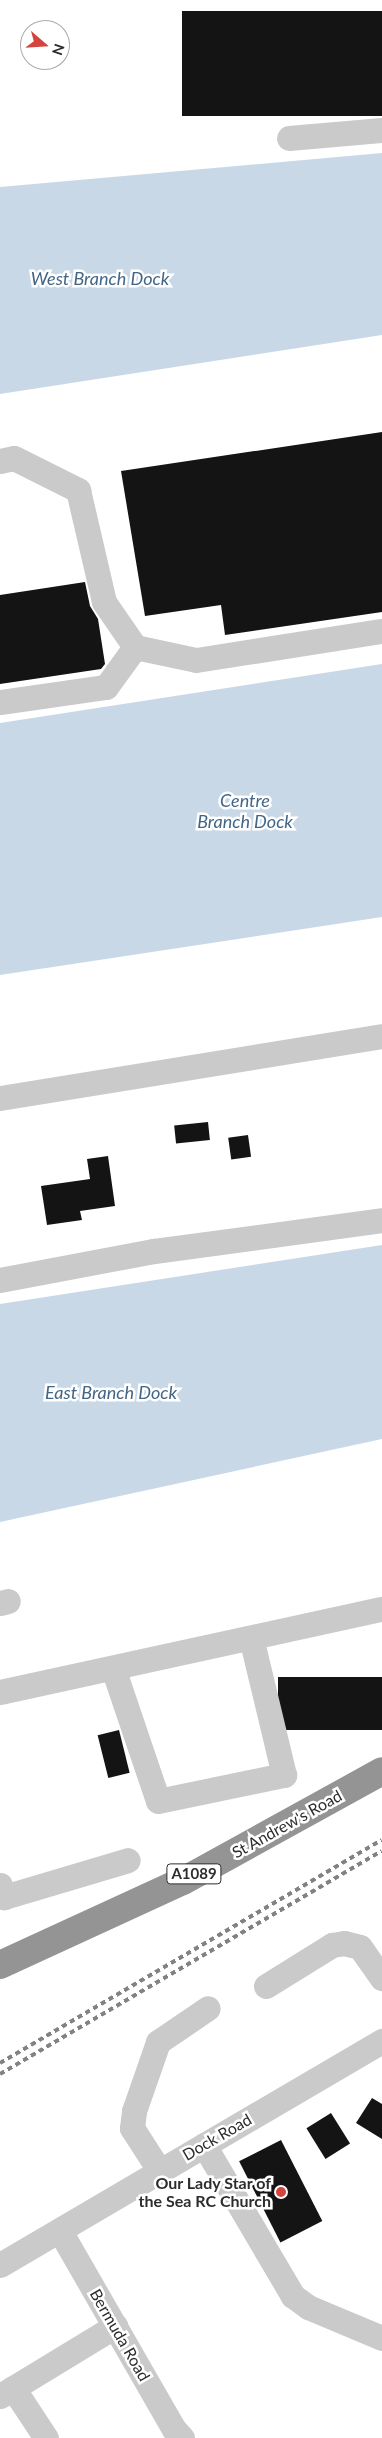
<!DOCTYPE html>
<html>
<head>
<meta charset="utf-8">
<style>
  body { margin:0 }
  #map { position:relative; width:382px; height:2438px; overflow:hidden; background:#fff; font-family:Lato,sans-serif }
  div>[style] { position:absolute }
  .water>* { inset:0; background:#c9d8e7 }
  .building>* { inset:0; background:#141414; transform-origin:0 0 }
  .minor>* { height:25px; margin:-12.5px; padding:0 12.5px; transform-origin:12.5px; border-radius:12.5px; background:#cacaca }
  .highway>* { height:28px; margin:-14px; padding:0 14px; transform-origin:14px; border-radius:14px; background:#949494 }
  .rail>* { height:4px; margin-top:-2px; transform-origin:0; background:repeating-linear-gradient(90deg,#828282 0 5px,transparent 0 9px) }
  .dots>* { width:14px; height:14px; translate:-50% -50%; box-sizing:border-box; border:2px solid #fff; border-radius:50% }
  span { translate:-50% -50%; white-space:nowrap; text-align:center; line-height:1.15; -webkit-text-stroke:5px #fff; paint-order:stroke }
  .shield-label span { padding:1px 4px; background:#fff; border:1px solid; border-radius:4px; -webkit-text-stroke-width:0 }
  .shield-label { font-size:15px; color:#2d2d2d; font-weight:700 }
  .street-label { font-size:16px; color:#2d2d2d }
  .poi-label { font-size:16px; color:#2d2d2d; font-weight:700 }
  .right { translate:-100% -50%; text-align:right }
  .water-label { font-size:18px; color:#436586; font-style:italic }
  .north { position:absolute; left:20px; top:20px; width:50px; height:50px; box-sizing:border-box; background:#fff; border:1px solid #ababab; border-radius:50%; rotate:109deg; font-size:14px; font-weight:700; line-height:20px; text-align:center; color:#2d2d2d }
  .north::after { content:''; display:block; margin:auto; width:18px; height:22px; background:#d3443f; clip-path:polygon(50% 0,100% 100%,50% 72%,0 100%) }
</style>
</head>
<body>
<div id="map">
  <div class="water">
    <div style="clip-path:polygon(382px 153px,382px 335px,0 394px,0 187px)"></div>
    <div style="clip-path:polygon(382px 664px,382px 917px,0 975px,0 723px)"></div>
    <div style="clip-path:polygon(382px 1245px,382px 1439px,0 1522px,0 1304px)"></div>
  </div>
  <div class="building">
    <div style="left:382px;top:11px;width:105px;height:200px;rotate:90deg"></div>
    <div style="clip-path:polygon(382px 432px,382px 612px,225px 635px,221px 605px,145px 616px,121px 471px)"></div>
    <div style="clip-path:polygon(85px 582px,90px 606px,98px 619px,105px 664px,101px 669px,0 684px,0 595px)"></div>
    <div style="left:208px;top:1122px;width:18px;height:34px;rotate:84deg"></div>
    <div style="left:248px;top:1135px;width:22px;height:20px;rotate:82deg"></div>
    <div style="clip-path:polygon(108px 1156px,115px 1206px,80px 1211px,82px 1220px,47px 1225px,41px 1186px,90px 1179px,87px 1159px)"></div>
    <div style="left:382px;top:1677px;width:53px;height:104px;rotate:90deg"></div>
    <div style="left:119px;top:1730px;width:44px;height:22px;rotate:76deg"></div>
    <div style="clip-path:polygon(372px 2098px,382px 2104px,382px 2139px,356px 2123px)"></div>
    <div style="left:331px;top:2113px;width:36px;height:29px;rotate:58deg"></div>
    <div style="left:281px;top:2140px;width:91px;height:47px;rotate:63deg"></div>
  </div>
  <div class="minor">
    <div style="left:289px;top:138px;width:93px;rotate:-4.9deg"></div>
    <div style="left:0;top:461px;width:14px;rotate:-12deg"></div>
    <div style="left:14px;top:458px;width:72px;rotate:26.6deg"></div>
    <div style="left:78px;top:490px;width:115px;rotate:76.9deg"></div>
    <div style="left:104px;top:602px;width:55px;rotate:55.4deg"></div>
    <div style="left:135px;top:647px;width:62px;rotate:12deg"></div>
    <div style="left:196px;top:660px;width:188px;rotate:-8.9deg"></div>
    <div style="left:0;top:702px;width:107px;rotate:-8.1deg"></div>
    <div style="left:106px;top:687px;width:49px;rotate:-54.1deg"></div>
    <div style="left:0;top:1098px;width:387px;rotate:-9.2deg"></div>
    <div style="left:0;top:1280px;width:157px;rotate:-10.7deg"></div>
    <div style="left:154px;top:1251px;width:230px;rotate:-7.7deg"></div>
    <div style="left:0;top:1603px;width:8px;rotate:-14deg"></div>
    <div style="left:113px;top:1668px;width:140px;rotate:71.3deg"></div>
    <div style="left:158px;top:1801px;width:129px;rotate:-11.7deg"></div>
    <div style="left:284px;top:1775px;width:141px;rotate:-103.5deg"></div>
    <div style="left:0;top:1692px;width:391px;rotate:-12.3deg"></div>
    <div style="left:0;top:1885px;width:13px;rotate:72deg"></div>
    <div style="left:4px;top:1897px;width:129px;rotate:-16.6deg"></div>
    <div style="left:266px;top:1986px;width:78px;rotate:-31.8deg"></div>
    <div style="left:332px;top:1945px;width:12px;rotate:-9deg"></div>
    <div style="left:344px;top:1943px;width:16px;rotate:14deg"></div>
    <div style="left:360px;top:1947px;width:38px;rotate:55deg"></div>
    <div style="left:204px;top:2145px;width:175px;rotate:59.5deg"></div>
    <div style="left:293px;top:2296px;width:19px;rotate:36deg"></div>
    <div style="left:308px;top:2307px;width:80px;rotate:22.7deg"></div>
    <div style="left:159px;top:2170px;width:50px;rotate:-122.7deg"></div>
    <div style="left:132px;top:2128px;width:17px;rotate:-83deg"></div>
    <div style="left:134px;top:2111px;width:73px;rotate:-70.8deg"></div>
    <div style="left:158px;top:2042px;width:60px;rotate:-34.2deg"></div>
    <div style="left:60px;top:2231px;width:228px;rotate:60.1deg"></div>
    <div style="left:174px;top:2429px;width:12px;rotate:48deg"></div>
    <div style="left:0;top:2265px;width:443px;rotate:-30.4deg"></div>
    <div style="left:13px;top:2388px;width:60px;rotate:56.6deg"></div>
    <div style="left:0;top:2396px;width:135px;rotate:-31.3deg"></div>
  </div>
  <div class="highway">
    <div style="left:0;top:1965px;width:201px;rotate:-24.7deg"></div>
    <div style="left:183px;top:1881px;width:227px;rotate:-28.9deg"></div>
  </div>
  <div class="rail">
    <div style="left:0;top:2063px;width:442px;rotate:-30.3deg"></div>
    <div style="left:0;top:2074px;width:442px;rotate:-30.3deg"></div>
  </div>
  <div class="dots">
    <div style="left:281px;top:2192px;background:#d3443f"></div>
  </div>
  <div class="shield-label">
    <span style="left:194px;top:1874px">A1089</span>
  </div>
  <div class="street-label">
    <span style="left:287px;top:1824px;rotate:-29deg">St Andrew's Road</span>
    <span style="left:217px;top:2137px;rotate:-30deg">Dock Road</span>
    <span style="left:120px;top:2335px;rotate:60deg">Bermuda Road</span>
  </div>
  <div class="poi-label">
    <span class="right" style="left:271px;top:2192px">Our Lady Star of<br>the Sea RC Church</span>
  </div>
  <div class="water-label">
    <span style="left:100px;top:278px">West Branch Dock</span>
    <span style="left:245px;top:811px">Centre<br>Branch Dock</span>
    <span style="left:111px;top:1392px">East Branch Dock</span>
  </div>
  <div class="north">N</div>
</div>
</body>
</html>
